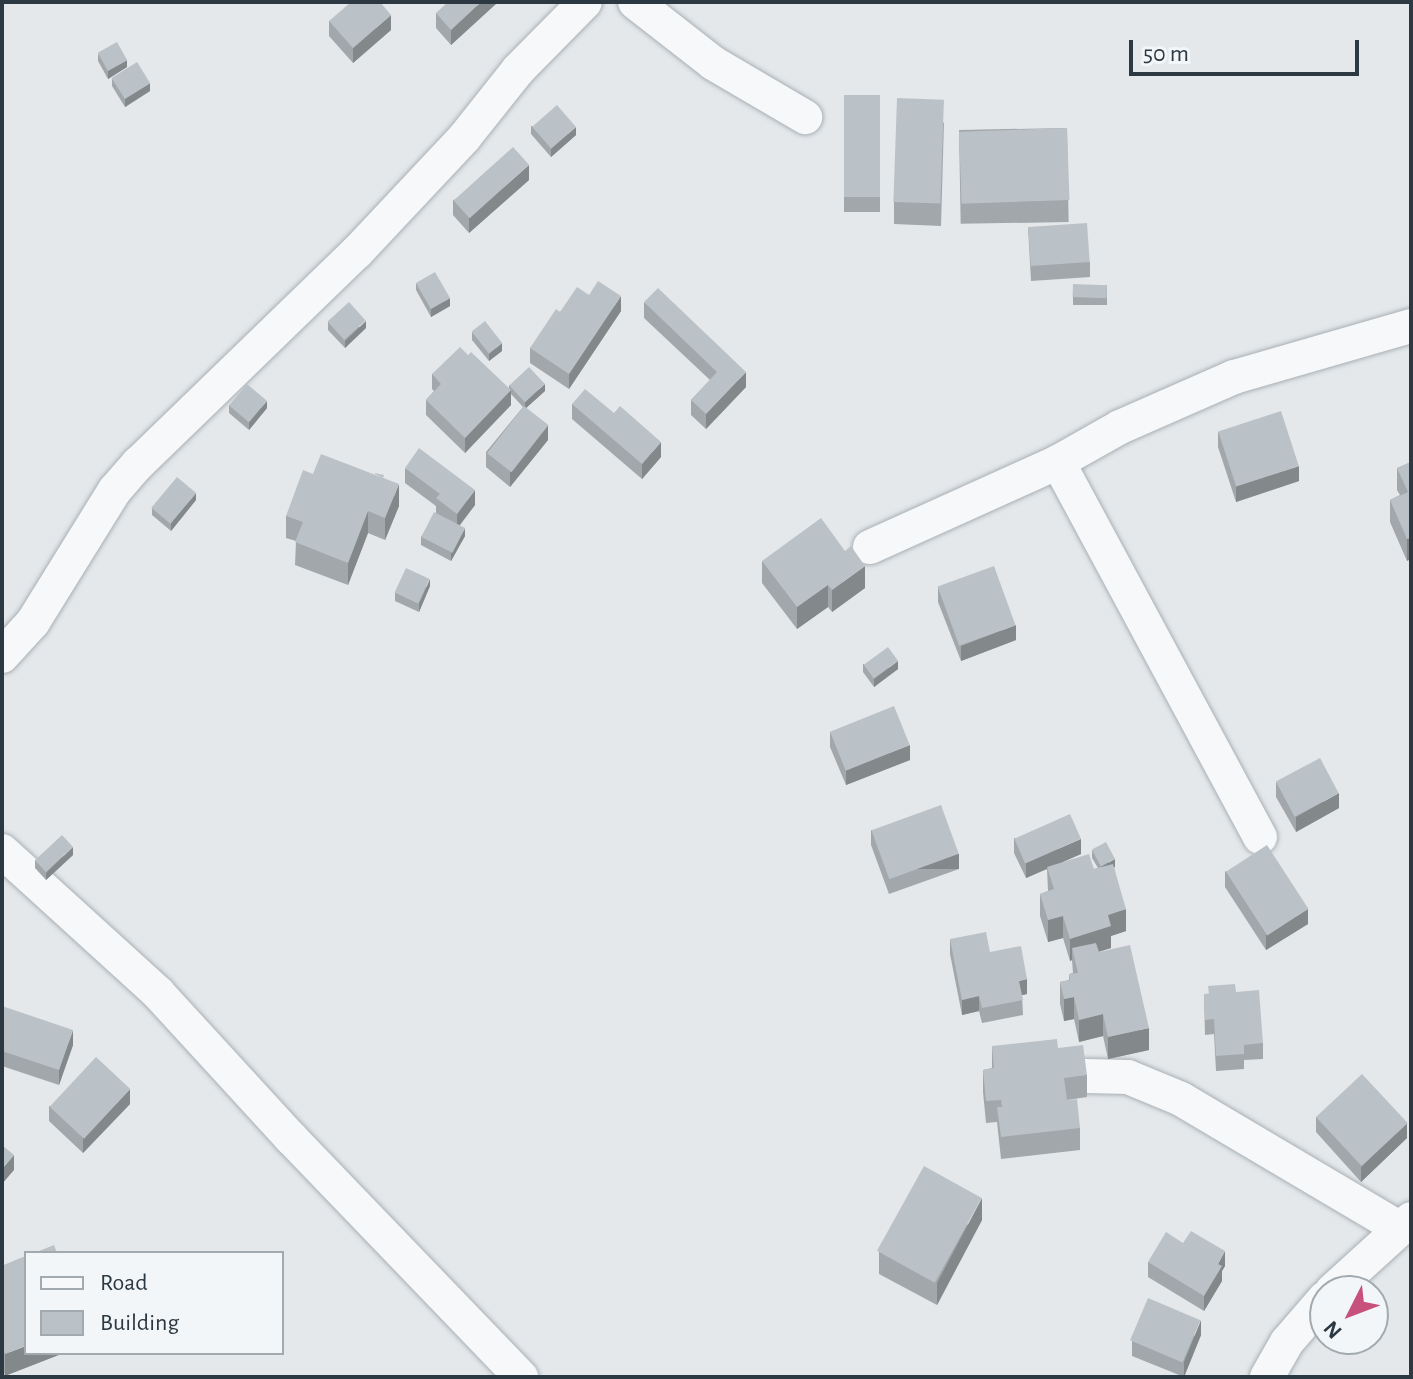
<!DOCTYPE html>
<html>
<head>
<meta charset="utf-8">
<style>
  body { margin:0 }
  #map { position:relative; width:1413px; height:1379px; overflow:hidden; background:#e4e8eb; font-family:"Alegreya Sans",sans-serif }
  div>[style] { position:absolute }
  .roads { filter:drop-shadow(0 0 2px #a9b0b5) drop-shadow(0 0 2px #a9b0b5) }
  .street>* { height:34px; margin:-17px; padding:0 17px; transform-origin:17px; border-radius:17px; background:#f6f8f9 }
  .wall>* { inset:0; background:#a1a7ab; transform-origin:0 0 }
  .shaded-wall>* { inset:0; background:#83888b; transform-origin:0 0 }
  .building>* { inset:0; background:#bbc2c7; transform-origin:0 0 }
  span { translate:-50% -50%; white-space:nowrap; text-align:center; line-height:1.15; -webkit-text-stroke:6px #f3f6f8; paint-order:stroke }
  .frame { position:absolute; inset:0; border:4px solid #2c3942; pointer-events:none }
  .legend { position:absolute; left:24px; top:1251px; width:260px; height:104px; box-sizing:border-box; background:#f3f6f8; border:2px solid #a3aaaf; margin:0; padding:10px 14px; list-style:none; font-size:24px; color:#2c3942 }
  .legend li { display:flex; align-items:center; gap:16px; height:40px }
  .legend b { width:40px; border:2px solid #a3aaaf }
  .north { position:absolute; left:1309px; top:1275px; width:80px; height:80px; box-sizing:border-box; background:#f3f6f8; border:2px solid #a3aaaf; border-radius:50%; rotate:228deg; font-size:22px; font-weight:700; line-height:32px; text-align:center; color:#2c3942 }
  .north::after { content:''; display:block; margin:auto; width:28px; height:36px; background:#c6527b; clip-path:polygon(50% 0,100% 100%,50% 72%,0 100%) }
  .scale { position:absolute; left:1129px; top:40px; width:230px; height:36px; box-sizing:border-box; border:4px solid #2c3942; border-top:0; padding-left:10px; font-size:24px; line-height:28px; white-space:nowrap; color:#2c3942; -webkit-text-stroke:6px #f3f6f8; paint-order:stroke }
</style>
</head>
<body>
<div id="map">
  <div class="roads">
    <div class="street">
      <div style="left:635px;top:2px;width:99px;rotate:38deg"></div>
      <div style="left:713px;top:63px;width:107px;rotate:30.4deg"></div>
      <div style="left:1058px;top:462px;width:426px;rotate:61.7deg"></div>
      <div style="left:870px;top:547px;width:206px;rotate:-24.3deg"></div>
      <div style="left:1058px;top:462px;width:71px;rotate:-29.4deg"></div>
      <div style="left:1120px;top:427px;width:124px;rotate:-23.7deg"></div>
      <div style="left:1234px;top:377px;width:184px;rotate:-16.1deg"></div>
      <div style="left:2px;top:656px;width:46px;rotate:-47.6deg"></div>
      <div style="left:33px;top:622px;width:155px;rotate:-58.2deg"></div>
      <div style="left:115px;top:490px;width:35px;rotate:-49deg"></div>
      <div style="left:138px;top:464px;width:305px;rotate:-44.1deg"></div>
      <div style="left:357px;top:252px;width:156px;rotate:-46.8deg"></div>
      <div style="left:464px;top:138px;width:87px;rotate:-51.5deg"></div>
      <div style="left:518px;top:70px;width:95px;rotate:-45.4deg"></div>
      <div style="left:2px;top:851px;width:211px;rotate:42.3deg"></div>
      <div style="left:158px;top:993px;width:197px;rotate:47.5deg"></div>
      <div style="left:291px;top:1138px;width:332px;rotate:46.1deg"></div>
      <div style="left:1086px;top:1076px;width:42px;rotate:1.4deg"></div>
      <div style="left:1128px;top:1077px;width:57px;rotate:22.5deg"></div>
      <div style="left:1181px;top:1099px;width:253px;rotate:30.6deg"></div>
      <div style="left:1332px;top:1291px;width:107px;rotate:-42.3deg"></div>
      <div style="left:1267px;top:1377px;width:40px;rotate:-60.3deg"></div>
      <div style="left:1287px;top:1342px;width:58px;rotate:-49.2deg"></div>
    </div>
  </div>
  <div class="wall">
    <div style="clip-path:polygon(498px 2px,451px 45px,436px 28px,436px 13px)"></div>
    <div style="clip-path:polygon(329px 21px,391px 30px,353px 63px,329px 36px)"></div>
    <div style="clip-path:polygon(98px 54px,127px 67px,108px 79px,98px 61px)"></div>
    <div style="clip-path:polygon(112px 79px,150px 91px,125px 107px,112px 86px)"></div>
    <div style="left:844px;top:95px;width:36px;height:117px"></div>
    <div style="clip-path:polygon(944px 122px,941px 226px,894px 224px,894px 202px)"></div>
    <div style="clip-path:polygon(531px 126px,576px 135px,551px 157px,531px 134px)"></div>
    <div style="left:1067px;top:128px;width:94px;height:108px;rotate:89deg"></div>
    <div style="clip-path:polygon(529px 180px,469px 233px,453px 215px,453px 200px)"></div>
    <div style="clip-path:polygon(1028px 227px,1090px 262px,1090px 277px,1031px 281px)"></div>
    <div style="clip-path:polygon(416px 283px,450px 306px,431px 317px,416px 290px)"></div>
    <div style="clip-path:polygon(1107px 285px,1107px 305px,1073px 305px,1073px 297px)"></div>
    <div style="clip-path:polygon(589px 295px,621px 311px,569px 389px,530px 363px,530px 348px,560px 312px)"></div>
    <div style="clip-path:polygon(644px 302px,746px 387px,706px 429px,691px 415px,691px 400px,710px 380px,644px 318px)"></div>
    <div style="clip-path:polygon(328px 322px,366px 328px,345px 348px,328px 330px)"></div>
    <div style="clip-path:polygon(472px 332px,502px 351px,489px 361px,472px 340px)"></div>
    <div style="clip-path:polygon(468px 355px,509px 389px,509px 385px,545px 391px,526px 408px,548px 440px,510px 487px,486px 467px,486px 452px,523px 407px,511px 394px,511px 405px,465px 453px,426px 415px,426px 400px,434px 391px,432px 389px,432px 374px)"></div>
    <div style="clip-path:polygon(572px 404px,661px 457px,642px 479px,572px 419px)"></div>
    <div style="clip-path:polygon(229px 405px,267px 408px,249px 430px,229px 413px)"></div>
    <div style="clip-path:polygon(1218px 432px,1299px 481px,1236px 502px,1218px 447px)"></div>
    <div style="clip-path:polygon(1411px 462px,1407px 561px,1390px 522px,1390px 500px,1400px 495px,1397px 490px,1397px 468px)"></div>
    <div style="clip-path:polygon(405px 468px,475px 505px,459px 525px,465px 536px,451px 561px,421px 545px,421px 537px,436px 513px,436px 506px,405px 483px)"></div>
    <div style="clip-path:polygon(313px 474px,384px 478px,399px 506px,385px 540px,368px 533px,348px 585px,295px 565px,296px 541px,286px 538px,286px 516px)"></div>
    <div style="clip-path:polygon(196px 500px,171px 531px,152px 515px,152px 508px)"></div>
    <div style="clip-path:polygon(762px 561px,865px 588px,832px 612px,828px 607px,797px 629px,762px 583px)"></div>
    <div style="clip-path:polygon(430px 586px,419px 612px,395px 601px,395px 593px)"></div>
    <div style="clip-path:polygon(938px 587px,1016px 640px,961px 661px,938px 602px)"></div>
    <div style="clip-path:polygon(863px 664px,898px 669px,874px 687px,863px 672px)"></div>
    <div style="clip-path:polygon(830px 732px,910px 760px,846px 785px,830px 747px)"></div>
    <div style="clip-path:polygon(1276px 782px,1339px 808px,1296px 832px,1276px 797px)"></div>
    <div style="clip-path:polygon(871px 830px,959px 869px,889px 894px,871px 845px)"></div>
    <div style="clip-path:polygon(1014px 838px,1081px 854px,1063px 862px,1094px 869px,1098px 868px,1092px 858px,1092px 850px,1115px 867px,1114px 867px,1126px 931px,1111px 936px,1111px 948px,1098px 952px,1149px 1050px,1108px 1059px,1103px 1036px,1079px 1042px,1074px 1019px,1064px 1021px,1060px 1004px,1060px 982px,1069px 980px,1069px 974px,1073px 973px,1072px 960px,1070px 961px,1063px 938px,1048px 942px,1040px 916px,1040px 894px,1048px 891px,1047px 869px,1026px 878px,1014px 853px)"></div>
    <div style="clip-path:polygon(73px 855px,46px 880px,35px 868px,35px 860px)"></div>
    <div style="clip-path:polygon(1225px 871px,1308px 924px,1266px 950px,1225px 887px)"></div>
    <div style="clip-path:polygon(950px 939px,990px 952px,1027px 994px,1022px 995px,1023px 1015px,982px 1023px,979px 1011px,962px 1015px,950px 954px)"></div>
    <div style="clip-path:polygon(1236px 992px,1263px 1043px,1263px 1059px,1244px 1060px,1244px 1069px,1216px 1071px,1214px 1034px,1205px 1035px,1204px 994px)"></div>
    <div style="clip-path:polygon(2px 1006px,73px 1045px,59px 1085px,2px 1066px)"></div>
    <div style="clip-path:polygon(992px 1046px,1058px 1048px,1087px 1075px,1087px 1097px,1067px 1100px,1080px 1128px,1080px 1150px,1001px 1159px,997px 1122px,986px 1123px,983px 1092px,983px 1070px,992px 1068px)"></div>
    <div style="clip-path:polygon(130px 1104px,83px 1153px,49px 1121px,49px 1106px)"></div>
    <div style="clip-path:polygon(1316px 1117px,1407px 1138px,1361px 1182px,1316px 1132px)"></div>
    <div style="clip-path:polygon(982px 1220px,937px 1305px,879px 1274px,879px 1252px)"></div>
    <div style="clip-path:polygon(26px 1256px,5px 1376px,2px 1367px,2px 1266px)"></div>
    <div style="clip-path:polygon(1148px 1262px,1225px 1266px,1222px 1271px,1222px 1281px,1204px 1311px,1148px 1277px)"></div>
    <div style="clip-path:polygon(1201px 1335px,1184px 1377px,1132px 1356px,1132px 1341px)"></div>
  </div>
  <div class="shaded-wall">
    <div style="clip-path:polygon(481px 2px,498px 2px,451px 45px,451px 30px)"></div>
    <div style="clip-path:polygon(391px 15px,391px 30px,353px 63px,353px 48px)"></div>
    <div style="clip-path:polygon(127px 60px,127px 67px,108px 79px,108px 71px)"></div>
    <div style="clip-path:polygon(150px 83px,150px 91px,125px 107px,125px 99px)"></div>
    <div style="clip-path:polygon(576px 127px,576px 135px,551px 157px,551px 149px)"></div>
    <div style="clip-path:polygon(529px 165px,529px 180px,469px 233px,469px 218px)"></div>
    <div style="clip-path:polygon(621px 296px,621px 311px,569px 389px,569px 374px)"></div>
    <div style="clip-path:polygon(450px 298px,450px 306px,431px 317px,431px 309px)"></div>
    <div style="clip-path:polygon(366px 321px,366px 328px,345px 348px,345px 341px)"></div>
    <div style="clip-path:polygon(502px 343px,502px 351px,489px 361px,489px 354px)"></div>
    <div style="clip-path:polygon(746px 372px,746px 387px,706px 429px,706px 414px)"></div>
    <div style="clip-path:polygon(545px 384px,545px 391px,525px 409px,525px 402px)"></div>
    <div style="clip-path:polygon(511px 390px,511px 405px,465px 453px,465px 438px)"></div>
    <div style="clip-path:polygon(267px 401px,267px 408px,249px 430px,249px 422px)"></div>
    <div style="clip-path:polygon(548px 425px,548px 440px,510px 487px,510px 472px)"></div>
    <div style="clip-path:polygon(661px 442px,661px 457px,642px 479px,642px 464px)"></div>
    <div style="clip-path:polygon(1299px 466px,1299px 481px,1236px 502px,1236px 486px)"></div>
    <div style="clip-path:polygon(399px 484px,399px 506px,385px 540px,385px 518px)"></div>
    <div style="clip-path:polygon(475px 490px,475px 505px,457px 529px,457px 514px)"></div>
    <div style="clip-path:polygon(196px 493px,196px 500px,171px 531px,171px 523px)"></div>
    <div style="clip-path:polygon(368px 511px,368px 533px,348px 585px,348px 563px)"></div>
    <div style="clip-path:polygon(465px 528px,465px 536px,451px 561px,451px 554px)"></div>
    <div style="clip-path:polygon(1411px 537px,1411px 559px,1407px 561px,1407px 539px)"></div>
    <div style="clip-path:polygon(865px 566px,865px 588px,832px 612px,832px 590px)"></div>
    <div style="clip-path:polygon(430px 579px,430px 586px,419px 612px,419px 604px)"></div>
    <div style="clip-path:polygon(828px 585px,828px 607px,797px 629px,797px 607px)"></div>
    <div style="clip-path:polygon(1016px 625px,1016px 640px,961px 661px,961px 646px)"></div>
    <div style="clip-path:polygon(898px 661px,898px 669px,874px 687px,874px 679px)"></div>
    <div style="clip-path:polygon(910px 745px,910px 760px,846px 785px,846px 770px)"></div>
    <div style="clip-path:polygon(1339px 793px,1339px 808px,1296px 832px,1296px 817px)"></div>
    <div style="clip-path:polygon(1081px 839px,1081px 854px,1026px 878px,1026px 863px)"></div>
    <div style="clip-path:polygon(73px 847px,73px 855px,46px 880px,46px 873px)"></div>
    <div style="left:959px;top:854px;width:15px;height:74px;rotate:90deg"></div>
    <div style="clip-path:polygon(1115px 859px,1115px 867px,1101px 874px,1101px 867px)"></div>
    <div style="clip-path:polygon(1126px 909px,1126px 931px,1111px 936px,1111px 948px,1075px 959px,1072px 948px,1072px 960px,1070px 961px,1070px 939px,1108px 915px)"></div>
    <div style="clip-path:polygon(1308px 909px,1308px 924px,1266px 950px,1266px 935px)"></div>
    <div style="clip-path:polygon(1063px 916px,1063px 938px,1048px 942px,1048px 920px)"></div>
    <div style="clip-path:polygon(1027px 979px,1027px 994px,1019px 996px,1019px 981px)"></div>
    <div style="clip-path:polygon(979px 996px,979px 1011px,962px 1015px,962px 1000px)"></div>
    <div style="clip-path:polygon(1074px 997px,1074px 1019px,1064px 1021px,1064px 999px)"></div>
    <div style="clip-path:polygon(1103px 1014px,1103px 1036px,1079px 1042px,1079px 1020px)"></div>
    <div style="clip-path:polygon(1149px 1028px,1149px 1050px,1108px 1059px,1108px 1037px)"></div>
    <div style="clip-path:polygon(73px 1030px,73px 1045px,59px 1085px,59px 1070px)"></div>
    <div style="clip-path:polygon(130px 1089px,130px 1104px,83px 1153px,83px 1138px)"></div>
    <div style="clip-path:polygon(1407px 1123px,1407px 1138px,1361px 1182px,1361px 1167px)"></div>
    <div style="clip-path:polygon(14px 1155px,14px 1170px,2px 1184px,2px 1169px)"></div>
    <div style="clip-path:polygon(982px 1198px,982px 1220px,937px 1305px,937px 1283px)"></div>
    <div style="clip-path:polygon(1225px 1251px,1225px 1266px,1222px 1271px,1222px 1281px,1204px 1311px,1204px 1296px,1218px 1264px)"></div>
    <div style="clip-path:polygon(1201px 1320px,1201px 1335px,1184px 1377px,1184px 1362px)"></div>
    <div style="clip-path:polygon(26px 1346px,26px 1353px,64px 1353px,5px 1376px,5px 1354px)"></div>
  </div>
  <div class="building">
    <div style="clip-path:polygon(351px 2px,380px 2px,391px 15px,353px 48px,329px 21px)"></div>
    <div style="clip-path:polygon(448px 2px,481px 2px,451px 30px,436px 13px)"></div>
    <div style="left:117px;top:42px;width:21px;height:22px;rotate:61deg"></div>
    <div style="left:137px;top:62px;width:25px;height:30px;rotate:58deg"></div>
    <div style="left:844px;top:95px;width:36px;height:102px"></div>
    <div style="left:897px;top:98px;width:47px;height:104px;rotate:2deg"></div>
    <div style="left:557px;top:105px;width:29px;height:33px;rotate:49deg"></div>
    <div style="left:1067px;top:128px;width:72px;height:108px;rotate:88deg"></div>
    <div style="left:513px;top:147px;width:24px;height:80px;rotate:48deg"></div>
    <div style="left:1087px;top:223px;width:39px;height:59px;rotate:86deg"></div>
    <div style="left:435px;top:272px;width:30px;height:22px;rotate:60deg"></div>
    <div style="clip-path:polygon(598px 281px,621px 296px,569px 374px,530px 348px,556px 309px,560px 312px,577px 287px,589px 295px)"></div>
    <div style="left:1073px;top:284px;width:34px;height:13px;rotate:2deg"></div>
    <div style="clip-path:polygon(658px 288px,746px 372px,706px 414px,691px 400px,717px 372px,644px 302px)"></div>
    <div style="left:349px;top:302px;width:25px;height:29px;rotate:48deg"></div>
    <div style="left:485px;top:321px;width:28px;height:17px;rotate:52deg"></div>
    <div style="clip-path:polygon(460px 347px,468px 355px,471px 352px,511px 390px,465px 438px,426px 400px,441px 384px,432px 374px)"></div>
    <div style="left:529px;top:367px;width:23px;height:27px;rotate:47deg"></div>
    <div style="left:247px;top:384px;width:26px;height:28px;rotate:40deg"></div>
    <div style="clip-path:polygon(585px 389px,614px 413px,620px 406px,661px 442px,642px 464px,572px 404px)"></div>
    <div style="left:524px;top:406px;width:31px;height:60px;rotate:38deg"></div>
    <div style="left:1281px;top:411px;width:58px;height:66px;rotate:72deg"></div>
    <div style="clip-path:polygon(419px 448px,475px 490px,457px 514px,436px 498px,440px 494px,405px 468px)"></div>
    <div style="clip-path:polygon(321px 454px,399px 484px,385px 518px,368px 511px,348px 563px,295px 542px,303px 522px,286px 516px,303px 470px,313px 474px)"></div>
    <div style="clip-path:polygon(1411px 462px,1411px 537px,1407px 539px,1390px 500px,1408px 492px,1397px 468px)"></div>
    <div style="clip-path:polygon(375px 473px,384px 475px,383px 478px,375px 474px)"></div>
    <div style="left:177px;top:477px;width:25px;height:40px;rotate:40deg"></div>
    <div style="left:434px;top:512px;width:35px;height:28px;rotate:27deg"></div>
    <div style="clip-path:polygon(821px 518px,845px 551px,851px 546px,865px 566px,832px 590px,828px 585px,797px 607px,762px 561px)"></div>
    <div style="left:994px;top:566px;width:63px;height:60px;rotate:70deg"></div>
    <div style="left:406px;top:568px;width:26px;height:27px;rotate:25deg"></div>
    <div style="left:888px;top:647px;width:17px;height:30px;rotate:54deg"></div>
    <div style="left:894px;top:706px;width:42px;height:69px;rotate:68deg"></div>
    <div style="left:1320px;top:758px;width:40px;height:50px;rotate:62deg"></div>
    <div style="left:941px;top:805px;width:52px;height:74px;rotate:70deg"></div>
    <div style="left:1070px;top:814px;width:27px;height:61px;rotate:66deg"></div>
    <div style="left:62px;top:835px;width:16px;height:37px;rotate:47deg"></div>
    <div style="left:1106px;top:842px;width:19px;height:16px;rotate:62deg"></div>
    <div style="left:1267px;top:845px;width:76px;height:49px;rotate:57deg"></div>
    <div style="clip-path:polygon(1089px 854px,1094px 869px,1113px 864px,1126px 909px,1108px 915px,1111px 926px,1070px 939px,1063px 916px,1048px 920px,1040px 894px,1054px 889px,1047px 867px)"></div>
    <div style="clip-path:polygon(986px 932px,990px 952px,1021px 946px,1027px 979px,1019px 981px,1023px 1000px,982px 1008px,979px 996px,962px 1000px,950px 939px)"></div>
    <div style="clip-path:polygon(1096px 943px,1099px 952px,1130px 945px,1149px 1028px,1108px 1037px,1103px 1014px,1079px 1020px,1074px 997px,1064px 999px,1060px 982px,1070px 980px,1069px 974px,1078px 973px,1072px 948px)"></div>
    <div style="clip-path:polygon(1235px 984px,1236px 992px,1259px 990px,1263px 1043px,1244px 1045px,1244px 1054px,1216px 1056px,1214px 1019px,1205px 1020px,1204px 994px,1209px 994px,1208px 986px)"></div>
    <div style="clip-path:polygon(2px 1006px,73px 1030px,59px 1070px,2px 1051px)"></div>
    <div style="clip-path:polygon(1057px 1039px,1058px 1048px,1083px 1045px,1087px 1075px,1064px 1078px,1067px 1100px,1077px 1099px,1080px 1128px,1001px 1137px,997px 1107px,1002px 1107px,1001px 1100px,986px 1101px,983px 1070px,994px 1068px,992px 1046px)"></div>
    <div style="left:96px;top:1057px;width:47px;height:68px;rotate:43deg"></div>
    <div style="left:1362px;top:1074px;width:67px;height:63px;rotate:47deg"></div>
    <div style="clip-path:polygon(2px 1145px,14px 1155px,2px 1169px)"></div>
    <div style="left:924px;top:1166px;width:66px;height:97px;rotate:29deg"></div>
    <div style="clip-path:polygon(1191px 1231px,1225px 1251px,1218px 1264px,1222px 1266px,1204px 1296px,1148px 1262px,1166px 1232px,1183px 1243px)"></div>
    <div style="clip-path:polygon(54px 1245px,57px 1253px,34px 1253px)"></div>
    <div style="clip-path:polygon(26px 1256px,26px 1346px,5px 1354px,2px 1345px,2px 1266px)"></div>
    <div style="left:1148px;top:1298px;width:57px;height:46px;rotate:23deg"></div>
  </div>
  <div class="frame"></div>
  <ul class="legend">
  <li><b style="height:10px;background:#f6f8f9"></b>Road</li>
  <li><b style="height:22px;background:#bbc2c7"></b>Building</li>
  </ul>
  <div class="north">N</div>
  <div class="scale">50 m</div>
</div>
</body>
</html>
